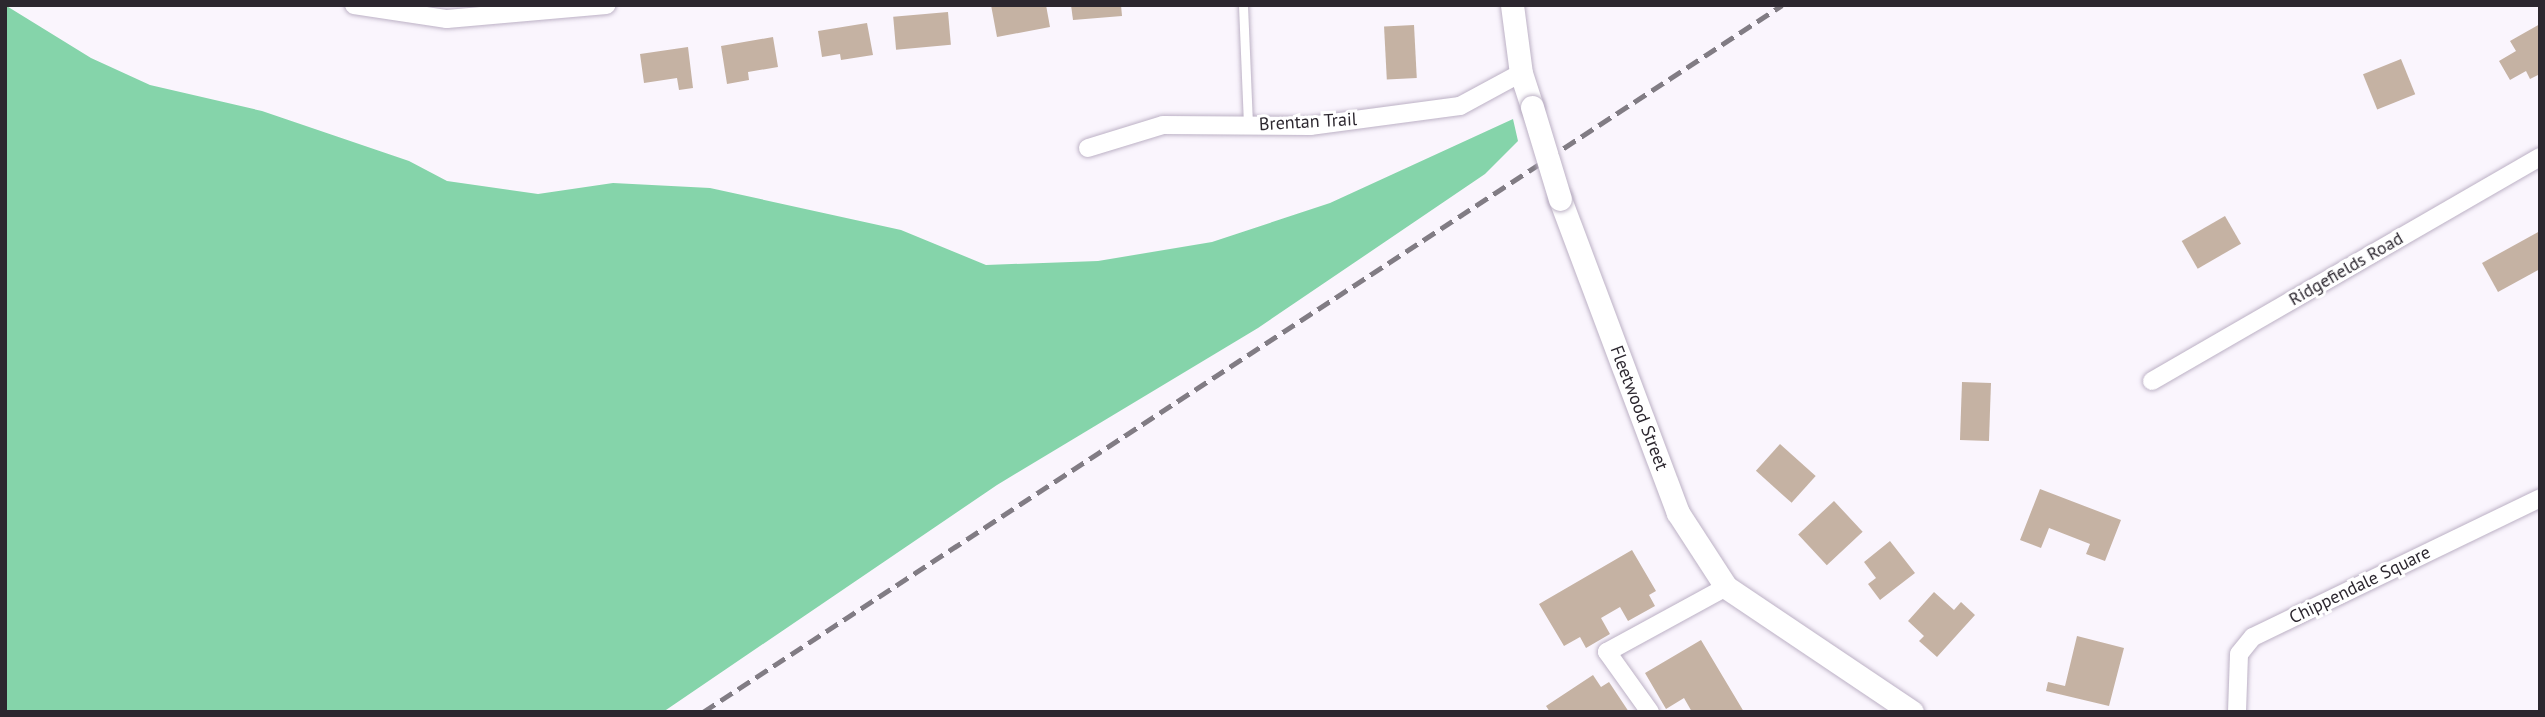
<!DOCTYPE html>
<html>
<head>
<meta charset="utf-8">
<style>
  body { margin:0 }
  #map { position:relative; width:2545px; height:717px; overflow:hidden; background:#faf5fd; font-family:"PT Sans",sans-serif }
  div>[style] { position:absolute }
  .forest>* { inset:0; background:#85d4aa }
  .building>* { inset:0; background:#c5b2a3; transform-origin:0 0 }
  .roads { filter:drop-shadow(0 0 2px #bcb1c5) drop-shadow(0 0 2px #bcb1c5) }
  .service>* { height:9px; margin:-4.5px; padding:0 4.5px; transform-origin:4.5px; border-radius:4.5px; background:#fff }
  .minor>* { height:18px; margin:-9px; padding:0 9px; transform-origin:9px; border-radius:9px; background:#fff }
  .tertiary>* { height:23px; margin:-11.5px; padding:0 11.5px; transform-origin:11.5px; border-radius:11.5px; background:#fff }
  .rail>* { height:5px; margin-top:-2.5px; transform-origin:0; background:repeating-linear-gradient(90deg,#817c84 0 14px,transparent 0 21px) }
  .bridges { filter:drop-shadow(0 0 2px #bcb1c5) drop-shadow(0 0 2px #bcb1c5) }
  .tertiary-bridge>* { height:23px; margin:-11.5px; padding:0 11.5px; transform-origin:11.5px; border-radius:11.5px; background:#fff }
  span { translate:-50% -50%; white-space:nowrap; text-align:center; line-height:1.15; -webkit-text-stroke:6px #fff; paint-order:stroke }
  .street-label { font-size:18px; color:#2c272f }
  .frame { position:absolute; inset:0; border:7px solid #2c272f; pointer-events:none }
</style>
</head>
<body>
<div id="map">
  <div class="forest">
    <div style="clip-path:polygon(5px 5px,91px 58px,150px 85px,262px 111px,409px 161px,447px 181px,538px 194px,613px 183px,710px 188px,901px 230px,986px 265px,1098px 261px,1212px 242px,1330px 203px,1513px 119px,1518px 141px,1485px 174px,1258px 328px,997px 485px,663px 712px,5px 712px)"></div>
  </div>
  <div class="building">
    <div style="clip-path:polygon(991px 5px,1046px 5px,1050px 27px,997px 37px)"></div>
    <div style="clip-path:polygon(1071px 5px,1121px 5px,1122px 16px,1073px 20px)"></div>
    <div style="left:948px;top:12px;width:33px;height:55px;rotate:85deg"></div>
    <div style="clip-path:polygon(867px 23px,873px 55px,841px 60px,840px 54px,822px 57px,818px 31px)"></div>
    <div style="clip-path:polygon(2540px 24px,2540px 74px,2530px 79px,2526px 71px,2510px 80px,2499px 61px,2516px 51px,2510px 41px)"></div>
    <div style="left:1414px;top:25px;width:53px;height:30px;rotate:87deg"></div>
    <div style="clip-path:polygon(773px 37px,778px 67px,748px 72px,749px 80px,727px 84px,721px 46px)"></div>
    <div style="clip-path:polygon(688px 47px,693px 88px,679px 90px,677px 78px,644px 83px,640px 54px)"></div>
    <div style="left:2401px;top:59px;width:38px;height:41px;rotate:68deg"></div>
    <div style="left:2225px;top:216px;width:32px;height:50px;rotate:60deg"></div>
    <div style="clip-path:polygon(2540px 231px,2540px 269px,2498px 292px,2482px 263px)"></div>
    <div style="left:1962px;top:382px;width:29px;height:58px;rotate:2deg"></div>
    <div style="left:1780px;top:444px;width:48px;height:36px;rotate:42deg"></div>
    <div style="clip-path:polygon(2040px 489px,2121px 520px,2105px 561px,2086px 554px,2090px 544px,2049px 528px,2041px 548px,2020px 540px)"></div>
    <div style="left:1834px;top:501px;width:42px;height:49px;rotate:47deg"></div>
    <div style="clip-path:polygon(1890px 541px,1915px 573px,1880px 600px,1868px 584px,1876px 578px,1864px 562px)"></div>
    <div style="clip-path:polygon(1632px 550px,1656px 591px,1649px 595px,1655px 606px,1628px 621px,1620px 607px,1601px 618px,1610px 634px,1586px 648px,1580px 637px,1564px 646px,1539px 604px)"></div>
    <div style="clip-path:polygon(1934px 592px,1954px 610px,1961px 602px,1975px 615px,1937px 657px,1919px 641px,1924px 636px,1908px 621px)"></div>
    <div style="clip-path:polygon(2077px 636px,2124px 648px,2109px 706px,2046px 691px,2048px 682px,2065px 686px)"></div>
    <div style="clip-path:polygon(1701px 640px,1744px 712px,1692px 712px,1684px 698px,1666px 709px,1645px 673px)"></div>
    <div style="clip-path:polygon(1593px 675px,1601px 687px,1609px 682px,1629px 712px,1550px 712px,1546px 706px)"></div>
  </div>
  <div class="roads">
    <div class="service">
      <div style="left:1243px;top:5px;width:121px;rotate:87.6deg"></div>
    </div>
    <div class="minor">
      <div style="left:354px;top:5px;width:94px;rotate:8.6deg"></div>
      <div style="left:447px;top:19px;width:160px;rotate:-5deg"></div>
      <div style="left:1088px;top:148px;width:78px;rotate:-17deg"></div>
      <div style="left:1163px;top:125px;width:147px;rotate:0.4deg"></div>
      <div style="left:1310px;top:126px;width:151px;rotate:-7.6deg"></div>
      <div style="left:1460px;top:106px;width:69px;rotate:-28.4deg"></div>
      <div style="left:2152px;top:381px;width:448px;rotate:-30deg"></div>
      <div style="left:1650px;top:712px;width:74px;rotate:-125.6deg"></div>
      <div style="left:1607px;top:652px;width:136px;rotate:-28.6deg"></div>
      <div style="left:2237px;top:712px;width:58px;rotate:-88deg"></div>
      <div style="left:2239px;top:654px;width:22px;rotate:-51deg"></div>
      <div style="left:2253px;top:637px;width:319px;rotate:-25.8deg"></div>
    </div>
    <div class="tertiary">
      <div style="left:1512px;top:5px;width:69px;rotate:82.5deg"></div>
      <div style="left:1521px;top:73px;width:36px;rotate:72deg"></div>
      <div style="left:1560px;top:199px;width:335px;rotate:69.4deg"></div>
      <div style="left:1678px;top:513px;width:88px;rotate:57deg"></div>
      <div style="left:1726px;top:587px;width:224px;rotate:33.9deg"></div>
    </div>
  </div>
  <div class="rail">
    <div style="left:703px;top:712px;width:1290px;rotate:-33.23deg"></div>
  </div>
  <div class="bridges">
    <div class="tertiary-bridge">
      <div style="left:1532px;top:107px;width:96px;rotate:73.1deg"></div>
    </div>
  </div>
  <div class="street-label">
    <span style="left:1308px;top:122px;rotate:-3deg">Brentan Trail</span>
    <span style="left:2346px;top:269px;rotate:-30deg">Ridgefields Road</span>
    <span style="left:1639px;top:408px;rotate:69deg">Fleetwood Street</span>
    <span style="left:2360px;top:585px;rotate:-26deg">Chippendale Square</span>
  </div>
  <div class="frame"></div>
</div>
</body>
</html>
